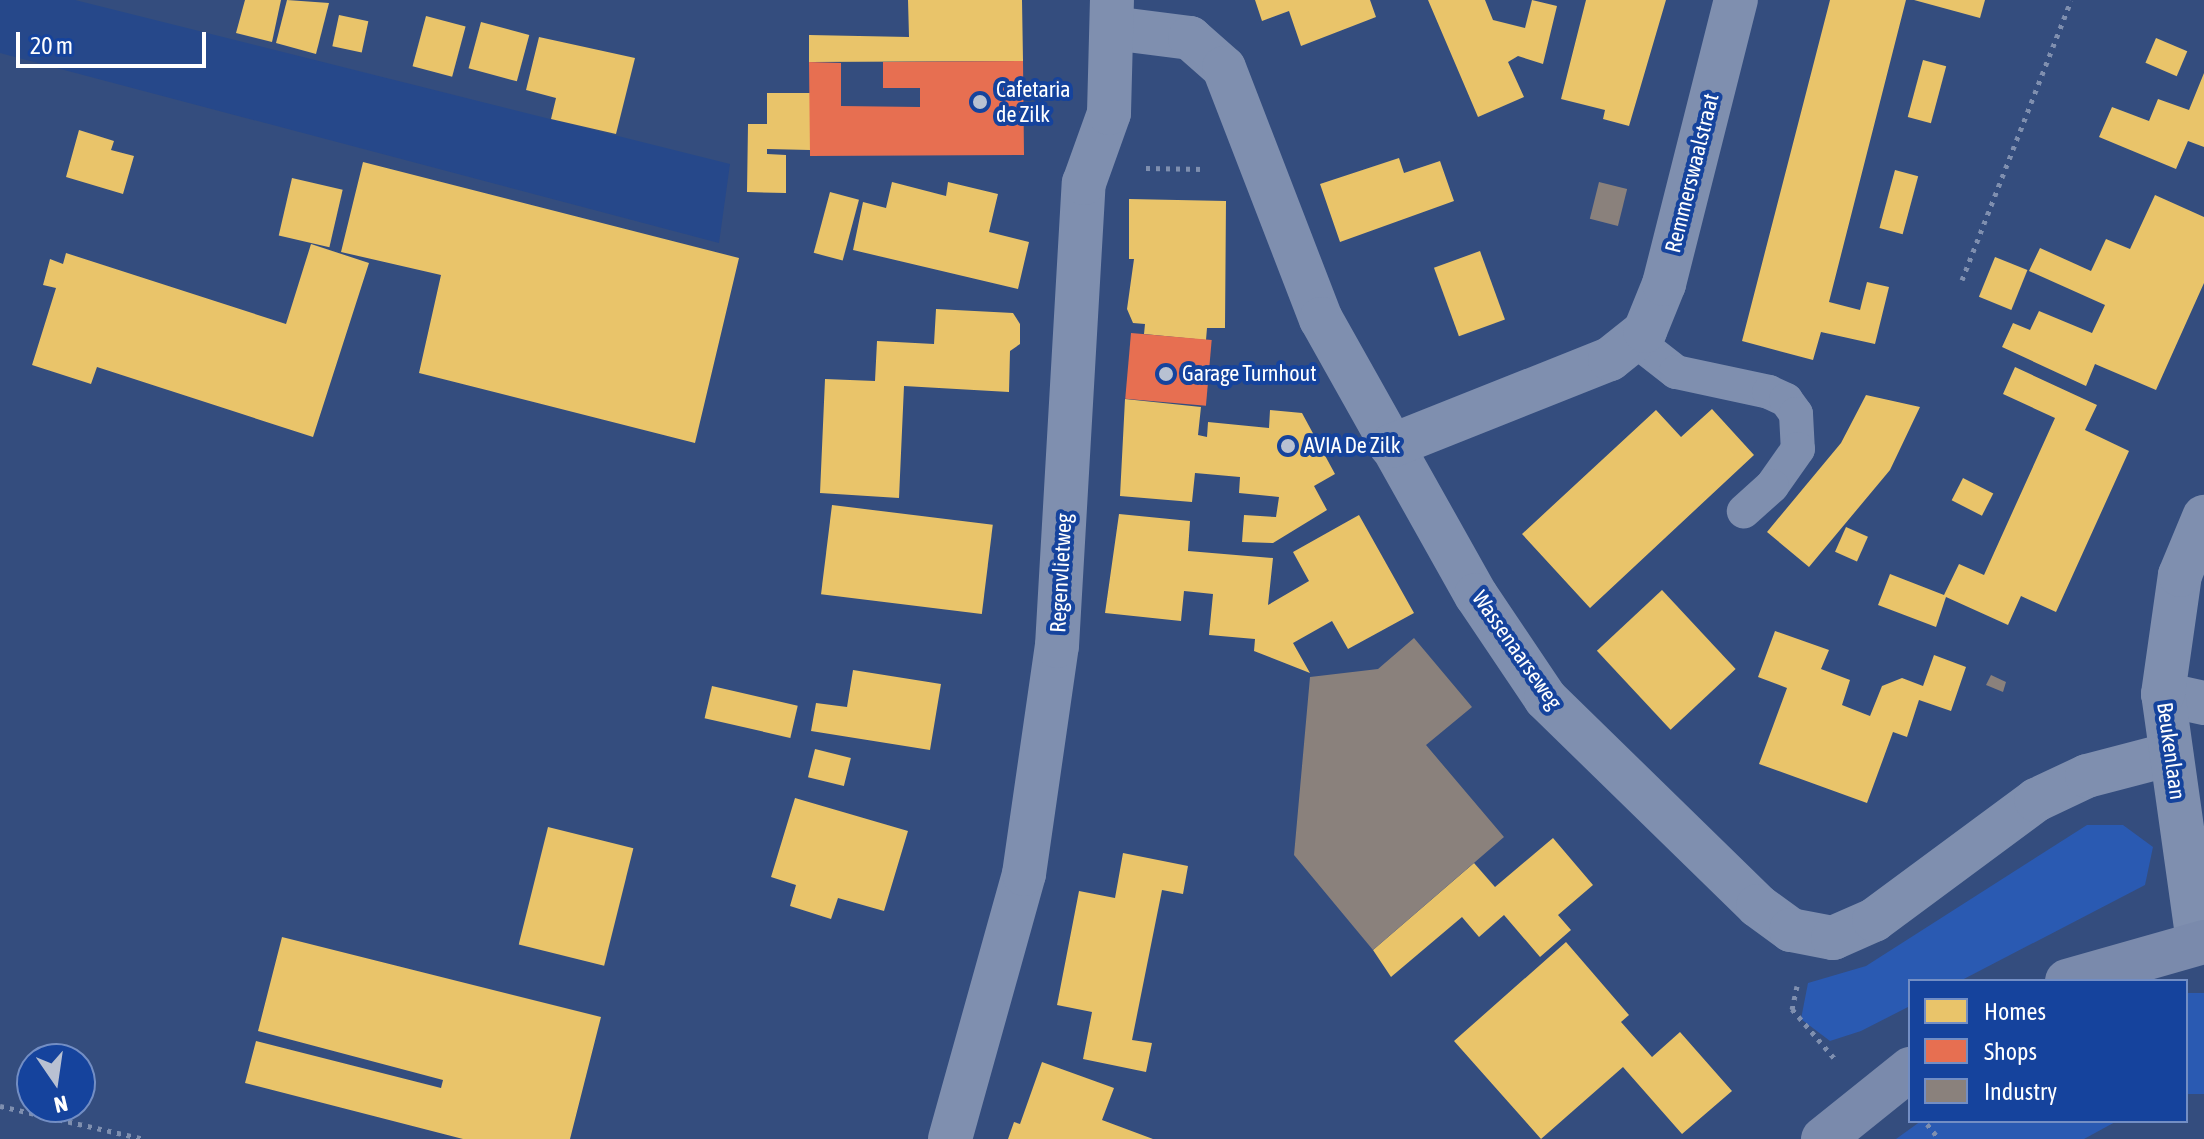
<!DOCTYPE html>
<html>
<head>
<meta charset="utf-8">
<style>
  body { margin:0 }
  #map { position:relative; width:2204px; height:1139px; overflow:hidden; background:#344d7e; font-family:"Asap Condensed",sans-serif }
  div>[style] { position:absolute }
  .green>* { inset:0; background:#2a5ab2; transform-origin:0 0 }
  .water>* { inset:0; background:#26488a }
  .homes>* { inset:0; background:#e9c46a; transform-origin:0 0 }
  .shops>* { inset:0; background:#e76f51; transform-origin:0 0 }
  .industry>* { inset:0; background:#8a817c; transform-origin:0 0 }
  .path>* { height:5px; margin-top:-2.5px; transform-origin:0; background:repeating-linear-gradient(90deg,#7f8faf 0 4px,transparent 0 10px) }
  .lane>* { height:34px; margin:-17px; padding:0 17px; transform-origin:17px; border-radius:17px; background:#7f8faf }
  .street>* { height:44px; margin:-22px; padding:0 22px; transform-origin:22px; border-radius:22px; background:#7f8faf }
  .secondary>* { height:44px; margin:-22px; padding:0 22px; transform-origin:22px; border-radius:22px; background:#7a8aac }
  .dots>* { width:22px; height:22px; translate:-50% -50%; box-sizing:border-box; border:4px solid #15439d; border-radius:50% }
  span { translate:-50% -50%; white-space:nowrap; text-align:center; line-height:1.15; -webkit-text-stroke:8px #15439d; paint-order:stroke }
  .poi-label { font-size:22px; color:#fff }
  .left { translate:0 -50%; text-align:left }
  .street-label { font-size:22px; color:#fff }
  .legend { position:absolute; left:1908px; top:979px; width:280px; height:144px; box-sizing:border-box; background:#15439d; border:2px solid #738ec4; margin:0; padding:10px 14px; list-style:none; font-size:24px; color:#fff }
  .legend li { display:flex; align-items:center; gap:16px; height:40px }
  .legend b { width:40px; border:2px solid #738ec4 }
  .north { position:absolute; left:16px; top:1043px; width:80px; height:80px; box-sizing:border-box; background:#15439d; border:2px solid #738ec4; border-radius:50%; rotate:167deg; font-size:22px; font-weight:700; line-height:32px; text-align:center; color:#fff }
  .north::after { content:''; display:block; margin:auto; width:28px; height:36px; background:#b8c1d2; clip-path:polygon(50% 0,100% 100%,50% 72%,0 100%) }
  .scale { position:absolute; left:16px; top:32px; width:190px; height:36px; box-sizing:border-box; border:4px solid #fff; border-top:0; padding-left:10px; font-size:24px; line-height:28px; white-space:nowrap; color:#fff; -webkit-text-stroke:6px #15439d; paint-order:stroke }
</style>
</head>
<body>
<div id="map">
  <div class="green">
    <div style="clip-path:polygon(2087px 825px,2123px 825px,2153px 847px,2145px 885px,1960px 981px,1910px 981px,1910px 1006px,1861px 1031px,1830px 1041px,1801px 1019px,1808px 983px,1866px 966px)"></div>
    <div style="left:2186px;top:993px;width:18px;height:101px"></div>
    <div style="clip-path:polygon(1921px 1121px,2117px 1121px,2084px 1139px,1896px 1139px)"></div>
  </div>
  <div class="water">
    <div style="clip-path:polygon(0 0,75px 0,730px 164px,719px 243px,0 53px)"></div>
  </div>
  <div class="homes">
    <div style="clip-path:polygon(245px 0,281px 0,272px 42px,236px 33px)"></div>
    <div style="clip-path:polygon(287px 0,329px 3px,316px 54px,276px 43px)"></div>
    <div style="clip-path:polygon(908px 0,1022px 0,1023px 61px,809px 62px,809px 35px,909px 37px)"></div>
    <div style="clip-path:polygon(1255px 0,1370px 0,1376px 17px,1301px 46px,1289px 11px,1262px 21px)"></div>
    <div style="clip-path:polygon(1428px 0,1485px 0,1493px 20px,1525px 28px,1532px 0,1557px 6px,1543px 64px,1518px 56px,1508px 62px,1524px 97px,1478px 117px)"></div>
    <div style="clip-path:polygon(1586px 0,1666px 0,1629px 126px,1603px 119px,1605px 110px,1561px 99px)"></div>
    <div style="clip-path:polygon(1830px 0,1906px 0,1829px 302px,1860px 310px,1867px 282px,1889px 287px,1875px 344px,1821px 332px,1813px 360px,1742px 341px)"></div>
    <div style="clip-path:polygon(1914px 0,1985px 0,1980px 18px)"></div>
    <div style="left:339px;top:15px;width:30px;height:32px;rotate:12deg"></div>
    <div style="left:426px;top:16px;width:41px;height:52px;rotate:15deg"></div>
    <div style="left:481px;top:22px;width:50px;height:48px;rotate:15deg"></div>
    <div style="clip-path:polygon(539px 37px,635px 58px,616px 134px,551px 119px,556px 98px,526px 90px)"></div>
    <div style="left:2156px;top:38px;width:34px;height:27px;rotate:23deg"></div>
    <div style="left:1923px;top:60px;width:24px;height:59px;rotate:15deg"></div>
    <div style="clip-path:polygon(2204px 73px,2204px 147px,2188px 141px,2176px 169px,2099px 137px,2112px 107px,2149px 121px,2158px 99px,2189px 110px)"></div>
    <div style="clip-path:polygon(767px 93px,810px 93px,810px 150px,767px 149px,767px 154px,786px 155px,786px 193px,747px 192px,748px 124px,767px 124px)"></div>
    <div style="clip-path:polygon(79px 130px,114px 141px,111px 150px,134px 156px,123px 194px,66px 177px)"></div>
    <div style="clip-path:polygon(1399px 158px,1404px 173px,1440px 161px,1454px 201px,1340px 242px,1320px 184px)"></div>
    <div style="clip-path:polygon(363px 162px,739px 258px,695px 443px,419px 373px,441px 275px,341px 252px)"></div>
    <div style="left:1895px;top:170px;width:24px;height:60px;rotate:15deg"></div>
    <div style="left:292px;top:178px;width:52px;height:59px;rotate:13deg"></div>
    <div style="clip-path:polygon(892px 182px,946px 196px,948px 182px,998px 194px,989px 232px,1029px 242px,1018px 289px,853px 250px,863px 202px,886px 208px)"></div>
    <div style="left:830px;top:192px;width:30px;height:63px;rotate:15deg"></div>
    <div style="clip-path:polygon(2155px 195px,2204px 217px,2204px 283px,2156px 390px,2095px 364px,2086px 386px,2002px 347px,2013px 323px,2030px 330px,2039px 311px,2092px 333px,2105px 305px,2029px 271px,2040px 248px,2091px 271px,2106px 239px,2130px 249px)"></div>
    <div style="clip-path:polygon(1129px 199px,1226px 201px,1225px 328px,1207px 328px,1206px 340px,1144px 334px,1145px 324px,1133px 323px,1127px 309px,1134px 259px,1129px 259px)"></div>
    <div style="clip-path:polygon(311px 244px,369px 263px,313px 437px,97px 367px,91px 384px,32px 365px,56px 288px,43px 285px,50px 259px,63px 264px,66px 253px,286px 324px)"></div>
    <div style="left:1480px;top:251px;width:73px;height:49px;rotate:70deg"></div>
    <div style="left:1995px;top:257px;width:35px;height:43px;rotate:22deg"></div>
    <div style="clip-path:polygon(936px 309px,1013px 313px,1020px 324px,1020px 344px,1010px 351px,1009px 392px,904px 386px,899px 498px,820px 493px,825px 379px,875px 381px,877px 341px,934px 344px)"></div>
    <div style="clip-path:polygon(2015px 367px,2097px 405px,2085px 430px,2129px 451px,2056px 612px,2021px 596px,2008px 625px,1946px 597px,1936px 627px,1878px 605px,1890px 574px,1944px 595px,1959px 564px,1984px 575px,2055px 418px,2003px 394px)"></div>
    <div style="clip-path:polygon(1866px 395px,1920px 407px,1890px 470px,1809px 567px,1767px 532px,1841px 443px)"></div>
    <div style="clip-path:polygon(1125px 399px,1201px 407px,1198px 435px,1207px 437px,1208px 422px,1269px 428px,1270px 410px,1302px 413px,1335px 474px,1314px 486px,1327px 510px,1273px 543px,1242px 542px,1244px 515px,1276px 517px,1279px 497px,1239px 493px,1240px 477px,1195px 473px,1192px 502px,1120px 496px)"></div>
    <div style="clip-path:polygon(1712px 409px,1754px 455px,1590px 608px,1522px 534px,1656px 410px,1681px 437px)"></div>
    <div style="left:1963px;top:478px;width:34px;height:25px;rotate:27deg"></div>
    <div style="left:832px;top:505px;width:162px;height:90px;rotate:7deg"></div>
    <div style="clip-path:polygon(1119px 514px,1190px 521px,1188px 551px,1273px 558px,1268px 605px,1309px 581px,1293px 552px,1359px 515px,1414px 613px,1348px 649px,1332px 621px,1293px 643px,1310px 673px,1254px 651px,1255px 639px,1209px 635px,1213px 594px,1184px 591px,1181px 621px,1105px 613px)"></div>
    <div style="left:1846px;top:527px;width:24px;height:27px;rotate:24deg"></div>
    <div style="left:1662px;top:590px;width:108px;height:89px;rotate:47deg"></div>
    <div style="clip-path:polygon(1775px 631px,1829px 650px,1821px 669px,1850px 680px,1842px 705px,1870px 716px,1882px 686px,1902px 678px,1923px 686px,1934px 655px,1966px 667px,1951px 711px,1919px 700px,1907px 737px,1893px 732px,1867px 803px,1759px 764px,1787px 688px,1758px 677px)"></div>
    <div style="clip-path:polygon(853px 670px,941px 684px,930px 750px,811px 731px,816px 703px,847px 707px)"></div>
    <div style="left:712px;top:686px;width:88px;height:33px;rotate:13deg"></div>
    <div style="left:815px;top:749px;width:37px;height:29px;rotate:14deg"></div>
    <div style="clip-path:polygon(795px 798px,908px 831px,884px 911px,838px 898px,831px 919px,790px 906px,796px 885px,771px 877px)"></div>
    <div style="left:548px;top:827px;width:88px;height:121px;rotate:14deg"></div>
    <div style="clip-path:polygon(1553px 838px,1593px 885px,1558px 915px,1571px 930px,1540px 957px,1504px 915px,1479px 937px,1462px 917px,1391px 977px,1373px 950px,1474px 863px,1495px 887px)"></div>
    <div style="clip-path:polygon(1123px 853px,1188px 866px,1183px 894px,1162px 890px,1132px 1040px,1152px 1043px,1146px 1072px,1083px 1059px,1092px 1012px,1057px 1005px,1079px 891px,1115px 898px)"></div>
    <div style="clip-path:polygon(282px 937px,601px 1017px,570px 1139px,463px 1139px,245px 1083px,256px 1041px,441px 1088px,443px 1080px,258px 1031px)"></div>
    <div style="clip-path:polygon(1566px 942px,1629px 1015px,1621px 1022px,1652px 1057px,1680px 1032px,1732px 1091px,1682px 1134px,1623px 1067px,1541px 1139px,1454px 1041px)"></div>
    <div style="clip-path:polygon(1042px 1062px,1114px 1088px,1102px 1120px,1153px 1139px,1008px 1139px,1014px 1122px,1020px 1124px)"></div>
  </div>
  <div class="shops">
    <div style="clip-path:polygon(1023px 61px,1024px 155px,810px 156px,809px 62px,841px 63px,841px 106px,920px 107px,920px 88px,883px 88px,883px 62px)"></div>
    <div style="left:1131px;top:333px;width:81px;height:66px;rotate:5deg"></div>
  </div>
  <div class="industry">
    <div style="left:1599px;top:182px;width:29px;height:38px;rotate:14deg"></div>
    <div style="clip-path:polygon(1414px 638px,1472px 707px,1426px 745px,1504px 837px,1373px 950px,1294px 855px,1310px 677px,1378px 669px)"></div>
    <div style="clip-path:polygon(1991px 675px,2006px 682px,2003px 692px,1986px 685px)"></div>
  </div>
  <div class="path">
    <div style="left:1146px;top:168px;width:58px;rotate:1deg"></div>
    <div style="left:1962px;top:280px;width:300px;rotate:-68.7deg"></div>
    <div style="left:1797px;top:986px;width:24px;rotate:102deg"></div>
    <div style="left:1792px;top:1009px;width:66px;rotate:49.3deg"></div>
    <div style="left:0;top:1106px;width:148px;rotate:12.9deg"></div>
    <div style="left:1927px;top:1124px;width:19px;rotate:51deg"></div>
  </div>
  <div class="lane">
    <div style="left:1635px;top:340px;width:52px;rotate:38deg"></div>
    <div style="left:1676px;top:372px;width:95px;rotate:12.1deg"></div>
    <div style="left:1769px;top:392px;width:19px;rotate:25deg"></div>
    <div style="left:1786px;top:400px;width:17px;rotate:54deg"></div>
    <div style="left:1796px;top:414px;width:35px;rotate:87deg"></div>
    <div style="left:1798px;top:449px;width:45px;rotate:125.1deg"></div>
    <div style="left:1772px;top:486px;width:38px;rotate:138deg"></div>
  </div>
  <div class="street">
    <div style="left:1112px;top:28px;width:79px;rotate:7.3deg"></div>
    <div style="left:1190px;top:38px;width:45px;rotate:41.4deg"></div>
    <div style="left:1224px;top:68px;width:269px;rotate:68.9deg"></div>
    <div style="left:1321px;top:319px;width:317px;rotate:60.7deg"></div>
    <div style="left:1476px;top:595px;width:125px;rotate:56.1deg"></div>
    <div style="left:1546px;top:699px;width:296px;rotate:44.3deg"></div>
    <div style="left:1758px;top:906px;width:41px;rotate:36deg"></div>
    <div style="left:1791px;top:930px;width:43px;rotate:10.8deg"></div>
    <div style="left:1833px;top:938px;width:45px;rotate:-23.7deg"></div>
    <div style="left:1874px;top:920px;width:202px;rotate:-36.5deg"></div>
    <div style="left:2036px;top:800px;width:56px;rotate:-25.2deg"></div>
    <div style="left:2087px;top:776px;width:87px;rotate:-14.7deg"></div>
    <div style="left:1391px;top:446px;width:236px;rotate:-21.7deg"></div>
    <div style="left:1610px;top:359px;width:45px;rotate:-38.7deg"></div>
    <div style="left:1645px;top:331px;width:51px;rotate:-68deg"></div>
    <div style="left:1664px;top:284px;width:293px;rotate:-75.8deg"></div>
    <div style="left:2163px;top:694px;width:42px;rotate:12.4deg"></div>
    <div style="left:2198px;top:942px;width:250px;rotate:-98deg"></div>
    <div style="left:2163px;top:694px;width:120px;rotate:-81.9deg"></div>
    <div style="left:2180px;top:575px;width:63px;rotate:-67.5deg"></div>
    <div style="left:950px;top:1139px;width:275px;rotate:-74.4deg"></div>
    <div style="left:1024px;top:874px;width:230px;rotate:-81.8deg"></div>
    <div style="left:1057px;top:646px;width:464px;rotate:-86.7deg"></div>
    <div style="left:1084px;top:183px;width:74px;rotate:-70.3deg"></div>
    <div style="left:1109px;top:113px;width:113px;rotate:-88.5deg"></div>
  </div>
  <div class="secondary">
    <div style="left:2067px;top:981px;width:142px;rotate:-15.9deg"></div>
    <div style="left:1823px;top:1139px;width:112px;rotate:-38.8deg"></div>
  </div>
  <div class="dots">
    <div style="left:980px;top:102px;background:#b8c1d2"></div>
    <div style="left:1166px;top:374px;background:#b8c1d2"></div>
    <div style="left:1288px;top:446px;background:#b8c1d2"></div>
  </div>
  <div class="poi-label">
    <span class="left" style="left:996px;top:102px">Cafetaria<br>de Zilk</span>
    <span class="left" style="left:1182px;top:374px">Garage Turnhout</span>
    <span class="left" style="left:1304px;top:446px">AVIA De Zilk</span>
  </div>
  <div class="street-label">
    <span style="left:1692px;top:173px;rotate:-76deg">Remmerswaalstraat</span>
    <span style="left:1061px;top:573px;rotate:-87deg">Regenvlietweg</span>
    <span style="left:1517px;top:650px;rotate:55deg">Wassenaarseweg</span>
    <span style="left:2171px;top:751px;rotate:82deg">Beukenlaan</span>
  </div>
  <ul class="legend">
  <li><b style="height:22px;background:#e9c46a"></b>Homes</li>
  <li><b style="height:22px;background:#e76f51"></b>Shops</li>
  <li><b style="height:22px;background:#8a817c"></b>Industry</li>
  </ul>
  <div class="north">N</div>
  <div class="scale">20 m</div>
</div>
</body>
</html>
